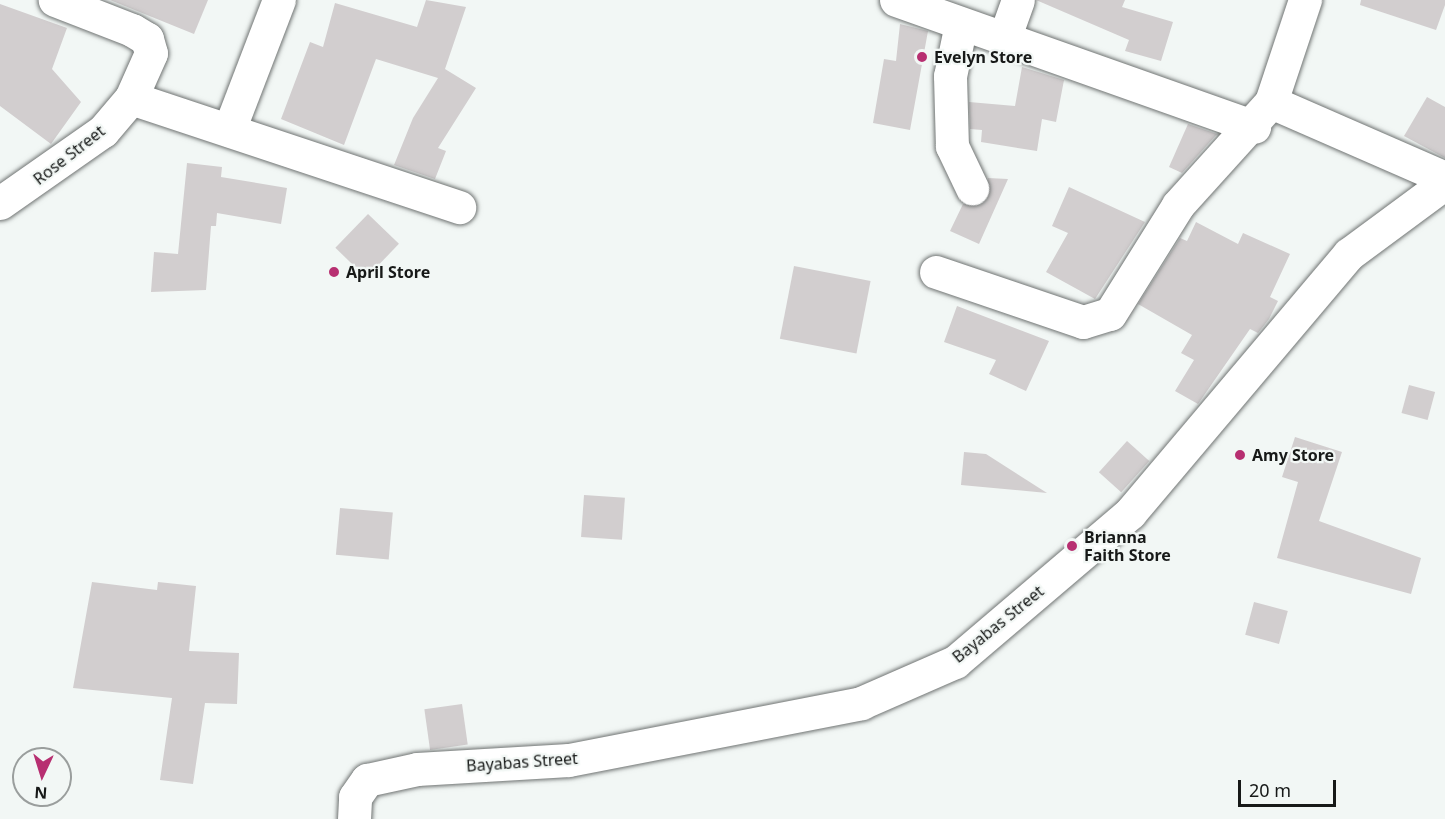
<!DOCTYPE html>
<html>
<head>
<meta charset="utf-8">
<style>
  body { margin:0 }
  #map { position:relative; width:1445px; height:819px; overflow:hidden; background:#f2f7f5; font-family:"Noto Sans",sans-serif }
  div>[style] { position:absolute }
  .building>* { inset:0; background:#d2cecf; transform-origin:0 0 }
  .roads { filter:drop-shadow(0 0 2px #707473) drop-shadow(0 0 2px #707473) }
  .minor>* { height:33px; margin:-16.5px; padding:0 16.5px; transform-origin:16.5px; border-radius:16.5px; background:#fff }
  .dots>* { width:16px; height:16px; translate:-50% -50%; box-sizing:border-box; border:3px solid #f2f7f5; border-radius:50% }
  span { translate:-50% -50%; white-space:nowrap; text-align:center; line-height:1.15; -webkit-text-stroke:4.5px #f2f7f5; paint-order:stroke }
  .poi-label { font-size:16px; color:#171918; font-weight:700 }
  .left { translate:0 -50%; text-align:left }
  .street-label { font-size:16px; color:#171918 }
  .north { position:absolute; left:12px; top:747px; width:60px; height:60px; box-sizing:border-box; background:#f2f7f5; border:2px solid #9a9e9d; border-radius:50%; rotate:184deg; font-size:16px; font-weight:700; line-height:24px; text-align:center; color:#171918 }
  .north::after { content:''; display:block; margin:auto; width:21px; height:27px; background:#b72f71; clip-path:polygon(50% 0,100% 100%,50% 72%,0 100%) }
  .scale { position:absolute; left:1238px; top:780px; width:98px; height:27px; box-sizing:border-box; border:3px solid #171918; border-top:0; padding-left:8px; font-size:18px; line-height:21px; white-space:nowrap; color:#171918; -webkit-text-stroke:4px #f2f7f5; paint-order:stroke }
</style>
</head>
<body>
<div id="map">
  <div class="building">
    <div style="clip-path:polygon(110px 0,208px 0,194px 34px)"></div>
    <div style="clip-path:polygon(426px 0,466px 7px,445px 69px,476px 88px,438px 148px,446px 151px,435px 179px,394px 165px,413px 118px,438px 78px,376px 59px,344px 145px,281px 119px,310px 42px,323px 47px,335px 3px,417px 27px)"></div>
    <div style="clip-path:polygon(1036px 0,1125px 0,1122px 7px,1173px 22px,1161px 61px,1125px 51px,1129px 40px)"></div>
    <div style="clip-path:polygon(1361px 0,1445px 0,1445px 5px,1436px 30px,1360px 5px)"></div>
    <div style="clip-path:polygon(0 4px,67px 28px,52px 69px,81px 102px,51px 144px,0 106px)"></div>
    <div style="clip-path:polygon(900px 24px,928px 31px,910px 130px,873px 123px,884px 59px,896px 61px)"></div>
    <div style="clip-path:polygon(1022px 67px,1064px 80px,1056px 122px,1042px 119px,1037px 151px,981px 142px,982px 130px,970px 129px,969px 102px,1015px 106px)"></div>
    <div style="clip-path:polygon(1427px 97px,1445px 107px,1445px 158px,1404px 136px)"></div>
    <div style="clip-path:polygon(1188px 124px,1217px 134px,1182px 173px,1169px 167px)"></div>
    <div style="clip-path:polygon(187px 163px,222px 167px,221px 177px,287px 188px,281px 224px,217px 213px,216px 226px,211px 226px,206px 290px,151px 292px,154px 252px,178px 254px)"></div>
    <div style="clip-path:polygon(988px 178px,1008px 179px,979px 244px,950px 231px,963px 204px,980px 205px,987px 199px)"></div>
    <div style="clip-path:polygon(1069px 187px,1145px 222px,1095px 299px,1046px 272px,1068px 233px,1052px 226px)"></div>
    <div style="left:368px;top:214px;width:43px;height:47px;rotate:44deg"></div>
    <div style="clip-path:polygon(1196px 222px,1238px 244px,1243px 233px,1290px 254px,1270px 297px,1278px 301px,1269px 319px,1258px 333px,1250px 329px,1198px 404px,1175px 391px,1194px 360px,1181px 353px,1192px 335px,1138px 304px,1180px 238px,1187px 241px)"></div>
    <div style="left:794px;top:266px;width:78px;height:74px;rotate:11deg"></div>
    <div style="clip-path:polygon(957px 306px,1049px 341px,1026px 391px,989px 374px,996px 360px,944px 342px)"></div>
    <div style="left:1409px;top:385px;width:27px;height:29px;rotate:15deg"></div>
    <div style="clip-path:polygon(1295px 437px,1342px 452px,1319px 521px,1421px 558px,1411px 594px,1277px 558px,1298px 482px,1282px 477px)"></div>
    <div style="left:1127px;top:441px;width:30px;height:42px;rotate:42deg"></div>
    <div style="clip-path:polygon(964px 452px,986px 454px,1047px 493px,961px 485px)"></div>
    <div style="left:584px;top:495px;width:41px;height:42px;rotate:4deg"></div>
    <div style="left:340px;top:508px;width:53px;height:47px;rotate:5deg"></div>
    <div style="clip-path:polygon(92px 582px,157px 590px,158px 582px,196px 586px,189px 651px,239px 653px,237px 704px,205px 703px,193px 784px,160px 780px,172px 698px,73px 688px)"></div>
    <div style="left:1254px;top:602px;width:35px;height:34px;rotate:15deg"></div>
    <div style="left:462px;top:704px;width:41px;height:38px;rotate:82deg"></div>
  </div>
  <div class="roads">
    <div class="minor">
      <div style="left:896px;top:0;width:380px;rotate:19.5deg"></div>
      <div style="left:961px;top:24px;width:53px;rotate:101.9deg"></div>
      <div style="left:950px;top:76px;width:70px;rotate:88.4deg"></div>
      <div style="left:952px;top:146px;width:47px;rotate:64.5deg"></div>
      <div style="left:1004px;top:39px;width:41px;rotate:-70.3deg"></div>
      <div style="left:131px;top:98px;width:346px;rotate:18.4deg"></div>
      <div style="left:1271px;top:102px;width:190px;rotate:23.6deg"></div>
      <div style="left:229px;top:130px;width:139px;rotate:-69deg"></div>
      <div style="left:0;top:203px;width:126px;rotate:-35deg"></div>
      <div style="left:103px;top:131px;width:43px;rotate:-49.7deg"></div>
      <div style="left:131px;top:98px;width:49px;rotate:-66deg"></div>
      <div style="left:151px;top:53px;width:15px;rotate:-106deg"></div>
      <div style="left:147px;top:39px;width:17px;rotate:-149deg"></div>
      <div style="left:132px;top:30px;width:83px;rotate:-158.7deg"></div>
      <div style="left:936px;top:272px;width:155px;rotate:18.8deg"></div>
      <div style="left:1083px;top:322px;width:28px;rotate:-17deg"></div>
      <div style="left:1110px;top:314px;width:128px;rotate:-58deg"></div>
      <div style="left:1178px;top:205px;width:139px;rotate:-47.9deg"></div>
      <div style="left:1271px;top:102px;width:108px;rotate:-71.6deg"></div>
      <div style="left:354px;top:819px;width:22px;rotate:-87deg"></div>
      <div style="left:355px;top:797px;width:21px;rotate:-55deg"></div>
      <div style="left:367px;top:780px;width:51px;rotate:-12.4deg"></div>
      <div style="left:417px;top:769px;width:152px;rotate:-3.4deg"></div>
      <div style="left:569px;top:760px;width:298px;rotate:-11deg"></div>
      <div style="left:861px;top:703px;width:103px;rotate:-23.6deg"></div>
      <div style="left:955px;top:662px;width:230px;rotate:-40.4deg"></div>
      <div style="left:1130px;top:513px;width:339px;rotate:-49.8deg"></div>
      <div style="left:1349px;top:254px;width:119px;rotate:-36.5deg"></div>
    </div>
  </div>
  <div class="dots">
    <div style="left:922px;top:57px;background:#b72f71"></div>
    <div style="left:334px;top:272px;background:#b72f71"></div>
    <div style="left:1240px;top:455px;background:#b72f71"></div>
    <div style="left:1072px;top:546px;background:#b72f71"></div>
  </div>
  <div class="poi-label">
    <span class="left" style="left:934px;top:57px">Evelyn Store</span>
    <span class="left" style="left:346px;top:272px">April Store</span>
    <span class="left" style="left:1252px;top:455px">Amy Store</span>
    <span class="left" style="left:1084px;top:546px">Brianna<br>Faith Store</span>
  </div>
  <div class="street-label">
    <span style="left:69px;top:155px;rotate:-38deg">Rose Street</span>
    <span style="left:998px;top:624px;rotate:-39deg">Bayabas Street</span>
    <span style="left:522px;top:762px;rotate:-4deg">Bayabas Street</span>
  </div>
  <div class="north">N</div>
  <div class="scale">20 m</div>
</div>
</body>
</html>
